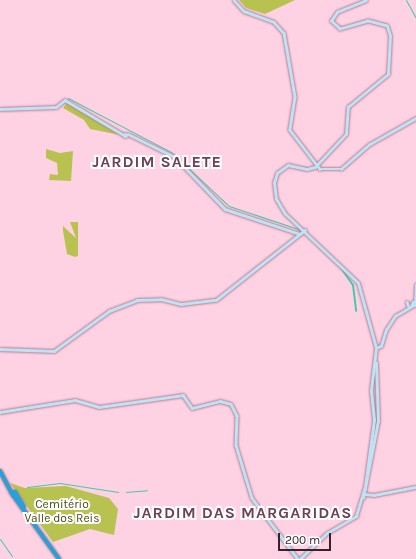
<!DOCTYPE html>
<html>
<head>
<meta charset="utf-8">
<style>
  body { margin:0 }
  #map { position:relative; width:416px; height:559px; overflow:hidden; background:#ffd2e3; font-family:Karla,sans-serif }
  div>[style] { position:absolute }
  .green>* { inset:0; background:#b8c250 }
  .stream>* { height:1px; margin:-0.5px; padding:0 0.5px; transform-origin:0.5px; border-radius:0.5px; background:#42caaa }
  .canal>* { height:2px; margin:-1px; padding:0 1px; transform-origin:1px; border-radius:1px; background:#42caaa }
  .roads { filter:drop-shadow(0 0 1px #b28094) drop-shadow(0 0 1px #b28094) }
  .secondary>* { height:2.5px; margin:-1.25px; padding:0 1.25px; transform-origin:1.25px; border-radius:1.25px; background:#bee3f4 }
  .secondary>.ring { margin:-1.25px; padding:0; box-sizing:content-box; background:none; border:2.5px solid #bee3f4; border-radius:50% }
  .highway>* { height:4px; margin:-2px; padding:0 2px; transform-origin:2px; border-radius:2px; background:#27a1d9 }
  span { translate:-50% -50%; white-space:nowrap; text-align:center; line-height:1.15; -webkit-text-stroke:4px #fff; paint-order:stroke }
  .park-label { font-size:12px; color:#474c16 }
  .district-label { font-size:16px; color:#6e4154; font-weight:700; letter-spacing:1px }
  .scale { position:absolute; left:278px; top:533px; width:53px; height:18px; box-sizing:border-box; border:2px solid #36222a; border-top:0; padding-left:5px; font-size:12px; line-height:14px; white-space:nowrap; color:#36222a; -webkit-text-stroke:3px #fff; paint-order:stroke }
</style>
</head>
<body>
<div id="map">
  <div class="green">
    <div style="clip-path:polygon(239px 0,295px 0,265px 14px,246px 8px)"></div>
    <div style="clip-path:polygon(67px 103px,120px 135px,90px 129px,84px 120px,63px 108px)"></div>
    <div style="clip-path:polygon(46px 149px,60px 153px,73px 151px,71px 181px,49px 180px,50px 174px,58px 175px,57px 163px,46px 158px)"></div>
    <div style="clip-path:polygon(70px 222px,78px 222px,78px 256px,75px 257px,67px 254px,63px 231px,63px 226px,76px 238px)"></div>
    <div style="clip-path:polygon(10px 483px,25px 488px,66px 486px,109px 498px,118px 509px,114px 535px,90px 529px,53px 542px)"></div>
  </div>
  <div class="stream">
    <div style="left:406px;top:0;width:21px;rotate:61deg"></div>
    <div style="left:68px;top:98px;width:116px;rotate:27.7deg"></div>
    <div style="left:171px;top:152px;width:79px;rotate:43deg"></div>
    <div style="left:229px;top:206px;width:73px;rotate:18.4deg"></div>
    <div style="left:27px;top:487px;width:33px;rotate:-7deg"></div>
    <div style="left:60px;top:483px;width:59px;rotate:8.8deg"></div>
    <div style="left:126px;top:492px;width:21px;rotate:-5deg"></div>
    <div style="left:0;top:539px;width:21px;rotate:55deg"></div>
  </div>
  <div class="canal">
    <div style="left:298px;top:229px;width:6px;rotate:31deg"></div>
    <div style="left:341px;top:268px;width:21px;rotate:55deg"></div>
    <div style="left:353px;top:285px;width:26px;rotate:83deg"></div>
  </div>
  <div class="roads">
    <div class="secondary">
      <div style="left:234px;top:0;width:15px;rotate:48deg"></div>
      <div style="left:244px;top:11px;width:32px;rotate:20deg"></div>
      <div style="left:274px;top:22px;width:15px;rotate:48deg"></div>
      <div style="left:284px;top:33px;width:65px;rotate:80.2deg"></div>
      <div style="left:295px;top:97px;width:33px;rotate:99deg"></div>
      <div style="left:290px;top:130px;width:49px;rotate:52.4deg"></div>
      <div style="left:320px;top:169px;width:21px"></div>
      <div style="left:341px;top:169px;width:38px;rotate:-41deg"></div>
      <div style="left:370px;top:144px;width:53px;rotate:-29.5deg"></div>
      <div style="left:0;top:109px;width:56px;rotate:-2deg"></div>
      <div style="left:56px;top:107px;width:11px;rotate:-38deg"></div>
      <div style="left:65px;top:100px;width:69px;rotate:30.7deg"></div>
      <div class="ring" style="left:124px;top:134px;width:1.5px;height:1.5px"></div>
      <div style="left:128px;top:134px;width:52px;rotate:26.1deg"></div>
      <div style="left:175px;top:157px;width:72px;rotate:46.1deg"></div>
      <div style="left:225px;top:209px;width:79px;rotate:18.4deg"></div>
      <div style="left:407px;top:302px;width:5px;rotate:68deg"></div>
      <div style="left:413px;top:302px;width:2px"></div>
      <div style="left:415px;top:302px;width:3px;rotate:90deg"></div>
      <div style="left:415px;top:305px;width:3px;rotate:180deg"></div>
      <div style="left:412px;top:305px;width:3px;rotate:-72deg"></div>
      <div style="left:415px;top:303px;width:18px;rotate:-87deg"></div>
      <div style="left:376px;top:348px;width:5px;rotate:-22deg"></div>
      <div style="left:381px;top:346px;width:17px;rotate:-73deg"></div>
      <div style="left:386px;top:330px;width:17px;rotate:-57deg"></div>
      <div style="left:395px;top:316px;width:22px;rotate:-30deg"></div>
      <div style="left:0;top:349px;width:54px;rotate:2.1deg"></div>
      <div style="left:54px;top:351px;width:68px;rotate:-36deg"></div>
      <div style="left:109px;top:311px;width:30px;rotate:-21deg"></div>
      <div style="left:137px;top:300px;width:24px;rotate:-2deg"></div>
      <div style="left:161px;top:299px;width:21px;rotate:14deg"></div>
      <div style="left:181px;top:304px;width:35px;rotate:-7deg"></div>
      <div style="left:216px;top:300px;width:113px;rotate:-38.2deg"></div>
      <div style="left:0;top:412px;width:76px;rotate:-9.1deg"></div>
      <div style="left:75px;top:400px;width:25px;rotate:16deg"></div>
      <div style="left:99px;top:407px;width:85px;rotate:-8.1deg"></div>
      <div style="left:183px;top:395px;width:16px;rotate:55deg"></div>
      <div style="left:192px;top:408px;width:29px;rotate:-14deg"></div>
      <div style="left:220px;top:401px;width:11px;rotate:15deg"></div>
      <div style="left:231px;top:404px;width:13px;rotate:63deg"></div>
      <div style="left:237px;top:416px;width:29px;rotate:92deg"></div>
      <div style="left:236px;top:445px;width:55px;rotate:73.2deg"></div>
      <div style="left:252px;top:498px;width:76px;rotate:53deg"></div>
      <div style="left:364px;top:494px;width:10px;rotate:6deg"></div>
      <div style="left:374px;top:495px;width:43px;rotate:-10.8deg"></div>
      <div style="left:363px;top:498px;width:78px;rotate:-79deg"></div>
      <div style="left:378px;top:421px;width:58px;rotate:-92deg"></div>
      <div style="left:300px;top:559px;width:37px;rotate:-44deg"></div>
      <div style="left:327px;top:533px;width:34px;rotate:-30deg"></div>
      <div style="left:356px;top:516px;width:30px;rotate:-73deg"></div>
      <div style="left:365px;top:487px;width:68px;rotate:-82.3deg"></div>
      <div style="left:374px;top:420px;width:30px;rotate:-96deg"></div>
      <div style="left:371px;top:390px;width:42px;rotate:-83.2deg"></div>
      <div style="left:376px;top:348px;width:67px;rotate:-105.5deg"></div>
      <div style="left:358px;top:283px;width:100px;rotate:-136.6deg"></div>
      <div style="left:285px;top:214px;width:17px;rotate:-121deg"></div>
      <div style="left:276px;top:199px;width:16px;rotate:-97deg"></div>
      <div style="left:274px;top:183px;width:10px;rotate:-73deg"></div>
      <div style="left:277px;top:173px;width:14px;rotate:-36deg"></div>
      <div style="left:288px;top:165px;width:19px;rotate:12deg"></div>
      <div style="left:307px;top:169px;width:8px;rotate:-14deg"></div>
      <div style="left:315px;top:167px;width:45px;rotate:-46.8deg"></div>
      <div style="left:346px;top:134px;width:27px;rotate:-86deg"></div>
      <div style="left:348px;top:107px;width:52px;rotate:-39.5deg"></div>
      <div style="left:388px;top:74px;width:38px;rotate:-87deg"></div>
      <div style="left:390px;top:36px;width:10px;rotate:-107deg"></div>
      <div style="left:387px;top:26px;width:20px;rotate:-165deg"></div>
      <div style="left:368px;top:21px;width:29px;rotate:164deg"></div>
      <div style="left:340px;top:29px;width:12px;rotate:-138deg"></div>
      <div style="left:331px;top:21px;width:11px;rotate:-56deg"></div>
      <div style="left:337px;top:12px;width:31px;rotate:-22deg"></div>
    </div>
    <div class="highway">
      <div style="left:0;top:471px;width:27px;rotate:62deg"></div>
      <div style="left:13px;top:495px;width:79px;rotate:54.3deg"></div>
      <div style="left:11px;top:492px;width:4px"></div>
      <div style="left:15px;top:492px;width:17px;rotate:59deg"></div>
    </div>
  </div>
  <div class="park-label">
    <span style="left:62px;top:512px">Cemitério<br>Valle dos Reis</span>
  </div>
  <div class="district-label">
    <span style="left:157px;top:162px">JARDIM SALETE</span>
    <span style="left:243px;top:513px">JARDIM DAS MARGARIDAS</span>
  </div>
  <div class="scale">200 m</div>
</div>
</body>
</html>
